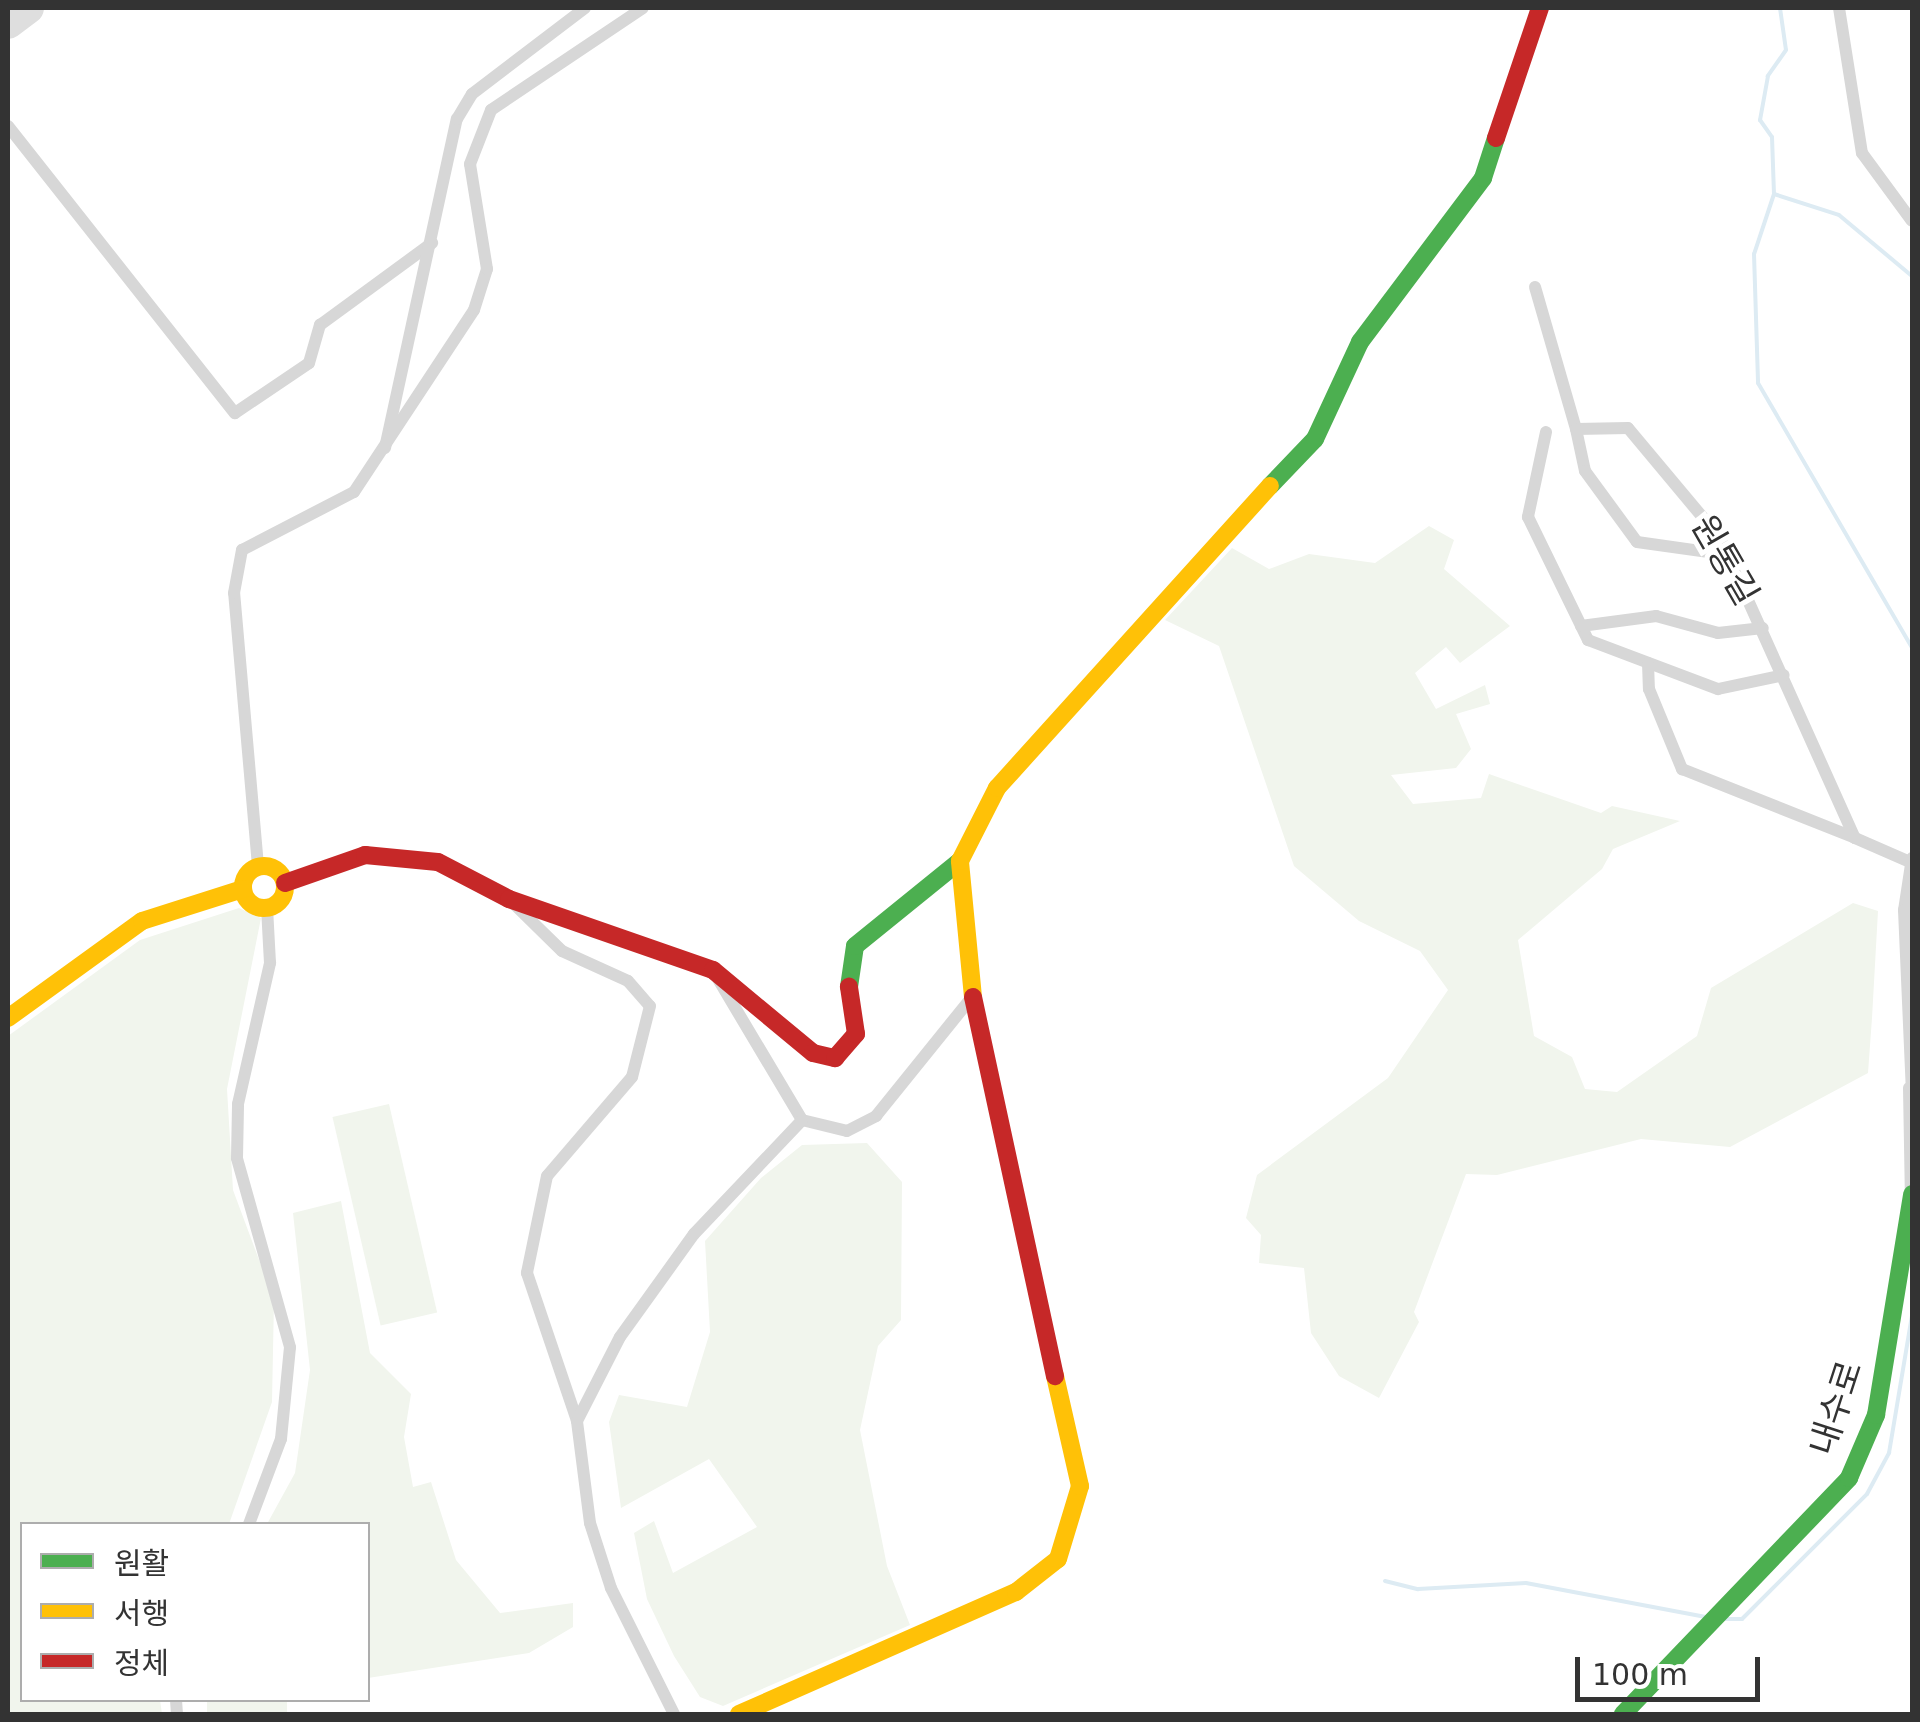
<!DOCTYPE html>
<html>
<head>
<meta charset="utf-8">
<style>
  body { margin:0 }
  #map { position:relative; width:1920px; height:1722px; overflow:hidden; background:#fff; font-family:"DejaVu Sans","Noto Sans KR",sans-serif }
  div>[style] { position:absolute }
  .green>* { inset:0; background:#f1f5ed; transform-origin:0 0 }
  .stream>* { height:4px; margin:-2px; padding:0 2px; transform-origin:2px; border-radius:2px; background:#ddebf3 }
  .taxiway>* { height:32px; margin:-16px; padding:0 16px; transform-origin:16px; border-radius:16px; background:#dedede }
  .street>* { height:12px; margin:-6px; padding:0 6px; transform-origin:6px; border-radius:6px; background:#d7d7d7 }
  .fast>* { height:18px; margin:-9px; padding:0 9px; transform-origin:9px; border-radius:9px; background:#4caf50 }
  .slow>* { height:18px; margin:-9px; padding:0 9px; transform-origin:9px; border-radius:9px; background:#ffc107 }
  .slow>.ring { margin:-9px; padding:0; box-sizing:content-box; background:none; border:18px solid #ffc107; border-radius:50% }
  .jam>* { height:18px; margin:-9px; padding:0 9px; transform-origin:9px; border-radius:9px; background:#c62828 }
  span { translate:-50% -50%; white-space:nowrap; text-align:center; line-height:1.15; -webkit-text-stroke:10px #fff; paint-order:stroke }
  .street-label { font-size:35px; color:#333 }
  .frame { position:absolute; inset:0; border:10px solid #333; pointer-events:none }
  .legend { position:absolute; left:20px; top:1522px; width:350px; height:180px; box-sizing:border-box; background:#fff; border:2px solid #adadad; margin:0; padding:12px 18px; list-style:none; font-size:30px; color:#333 }
  .legend li { display:flex; align-items:center; gap:20px; height:50px }
  .legend b { width:50px; border:2px solid #adadad }
  .scale { position:absolute; left:1575px; top:1657px; width:185px; height:45px; box-sizing:border-box; border:5px solid #333; border-top:0; padding-left:12px; font-size:30px; line-height:35px; white-space:nowrap; color:#333; -webkit-text-stroke:8px #fff; paint-order:stroke }
</style>
</head>
<body>
<div id="map">
  <div class="green">
    <div style="clip-path:polygon(1429px 526px,1454px 540px,1444px 569px,1510px 626px,1460px 663px,1446px 647px,1415px 673px,1436px 709px,1485px 685px,1490px 704px,1456px 714px,1471px 749px,1456px 768px,1391px 775px,1413px 804px,1481px 798px,1489px 774px,1601px 813px,1612px 806px,1680px 821px,1613px 849px,1602px 869px,1518px 940px,1534px 1036px,1572px 1057px,1585px 1089px,1617px 1092px,1697px 1036px,1711px 988px,1853px 903px,1878px 911px,1872px 1018px,1868px 1073px,1730px 1147px,1641px 1139px,1497px 1175px,1466px 1174px,1414px 1312px,1419px 1322px,1379px 1398px,1339px 1376px,1311px 1333px,1304px 1268px,1259px 1263px,1261px 1235px,1246px 1218px,1257px 1175px,1388px 1078px,1448px 990px,1420px 951px,1359px 921px,1294px 866px,1219px 646px,1165px 620px,1232px 548px,1269px 569px,1309px 554px,1375px 563px)"></div>
    <div style="clip-path:polygon(239px 908px,261px 918px,227px 1089px,233px 1190px,274px 1300px,272px 1402px,229px 1524px,22px 1524px,22px 1700px,160px 1700px,162px 1714px,8px 1714px,8px 1036px,140px 940px)"></div>
    <div style="left:389px;top:1104px;width:214px;height:58px;rotate:77deg"></div>
    <div style="clip-path:polygon(867px 1143px,902px 1182px,901px 1320px,878px 1346px,860px 1430px,887px 1566px,910px 1625px,723px 1706px,700px 1697px,674px 1656px,647px 1599px,634px 1533px,654px 1521px,673px 1573px,757px 1527px,709px 1459px,621px 1508px,609px 1422px,619px 1395px,687px 1407px,710px 1332px,705px 1241px,761px 1178px,802px 1145px)"></div>
    <div style="clip-path:polygon(341px 1201px,370px 1353px,411px 1394px,404px 1437px,413px 1487px,431px 1482px,456px 1560px,500px 1613px,573px 1603px,573px 1627px,529px 1653px,368px 1678px,368px 1524px,267px 1524px,295px 1473px,310px 1370px,293px 1213px)"></div>
    <div style="left:207px;top:1700px;width:80px;height:14px"></div>
  </div>
  <div class="stream">
    <div style="left:1780px;top:8px;width:42px;rotate:81.9deg"></div>
    <div style="left:1786px;top:50px;width:32px;rotate:125deg"></div>
    <div style="left:1768px;top:76px;width:45px;rotate:100.3deg"></div>
    <div style="left:1760px;top:120px;width:21px;rotate:55deg"></div>
    <div style="left:1772px;top:137px;width:57px;rotate:88deg"></div>
    <div style="left:1774px;top:194px;width:68px;rotate:17.9deg"></div>
    <div style="left:1839px;top:215px;width:95px;rotate:39.9deg"></div>
    <div style="left:1774px;top:194px;width:63px;rotate:108.4deg"></div>
    <div style="left:1754px;top:254px;width:129px;rotate:88.2deg"></div>
    <div style="left:1758px;top:383px;width:306px;rotate:59.8deg"></div>
    <div style="left:1385px;top:1581px;width:34px;rotate:14deg"></div>
    <div style="left:1418px;top:1589px;width:108px;rotate:-3.2deg"></div>
    <div style="left:1526px;top:1583px;width:183px;rotate:10.7deg"></div>
    <div style="left:1726px;top:1619px;width:16px"></div>
    <div style="left:1742px;top:1619px;width:177px;rotate:-45deg"></div>
    <div style="left:1867px;top:1494px;width:47px;rotate:-61.8deg"></div>
    <div style="left:1889px;top:1453px;width:139px;rotate:-80.5deg"></div>
  </div>
  <div class="taxiway">
    <div style="left:8px;top:23px;width:25px;rotate:-37deg"></div>
  </div>
  <div class="street">
    <div style="left:1839px;top:8px;width:147px;rotate:81deg"></div>
    <div style="left:1862px;top:153px;width:84px;rotate:53.7deg"></div>
    <div style="left:8px;top:126px;width:366px;rotate:51.7deg"></div>
    <div style="left:235px;top:413px;width:89px;rotate:-34deg"></div>
    <div style="left:309px;top:363px;width:40px;rotate:-74deg"></div>
    <div style="left:320px;top:325px;width:139px;rotate:-36.2deg"></div>
    <div style="left:1535px;top:287px;width:148px;rotate:73.9deg"></div>
    <div style="left:1576px;top:429px;width:52px;rotate:-1.1deg"></div>
    <div style="left:1628px;top:428px;width:143px;rotate:50.1deg"></div>
    <div style="left:1720px;top:538px;width:329px;rotate:65.8deg"></div>
    <div style="left:1855px;top:838px;width:60px;rotate:23.6deg"></div>
    <div style="left:1576px;top:429px;width:43px;rotate:77.9deg"></div>
    <div style="left:1585px;top:471px;width:88px;rotate:53.8deg"></div>
    <div style="left:1637px;top:542px;width:94px;rotate:8deg"></div>
    <div style="left:1546px;top:432px;width:87px;rotate:102deg"></div>
    <div style="left:1528px;top:517px;width:137px;rotate:64deg"></div>
    <div style="left:1588px;top:640px;width:139px;rotate:20.7deg"></div>
    <div style="left:1718px;top:689px;width:67px;rotate:-12deg"></div>
    <div style="left:385px;top:448px;width:337px;rotate:-77.7deg"></div>
    <div style="left:457px;top:119px;width:29px;rotate:-59deg"></div>
    <div style="left:472px;top:94px;width:142px;rotate:-37.3deg"></div>
    <div style="left:1581px;top:626px;width:76px;rotate:-7.6deg"></div>
    <div style="left:1656px;top:616px;width:64px;rotate:15.3deg"></div>
    <div style="left:1718px;top:633px;width:45px;rotate:-6.3deg"></div>
    <div style="left:1648px;top:663px;width:26px;rotate:88deg"></div>
    <div style="left:1649px;top:689px;width:87px;rotate:67.6deg"></div>
    <div style="left:1682px;top:769px;width:186px;rotate:21.7deg"></div>
    <div style="left:1912px;top:858px;width:53px;rotate:98.7deg"></div>
    <div style="left:1904px;top:910px;width:183px;rotate:87.5deg"></div>
    <div style="left:258px;top:866px;width:274px;rotate:-95deg"></div>
    <div style="left:234px;top:593px;width:44px;rotate:-79.5deg"></div>
    <div style="left:242px;top:550px;width:126px;rotate:-27.4deg"></div>
    <div style="left:354px;top:492px;width:218px;rotate:-56.6deg"></div>
    <div style="left:474px;top:310px;width:43px;rotate:-72.4deg"></div>
    <div style="left:487px;top:269px;width:106px;rotate:-99.2deg"></div>
    <div style="left:470px;top:164px;width:58px;rotate:-68.7deg"></div>
    <div style="left:491px;top:110px;width:183px;rotate:-33.9deg"></div>
    <div style="left:514px;top:904px;width:67px;rotate:44.4deg"></div>
    <div style="left:562px;top:951px;width:72px;rotate:24.4deg"></div>
    <div style="left:628px;top:981px;width:33px;rotate:49deg"></div>
    <div style="left:650px;top:1006px;width:73px;rotate:104.2deg"></div>
    <div style="left:632px;top:1077px;width:130px;rotate:130.6deg"></div>
    <div style="left:547px;top:1176px;width:99px;rotate:101.7deg"></div>
    <div style="left:527px;top:1273px;width:156px;rotate:71.3deg"></div>
    <div style="left:718px;top:979px;width:164px;rotate:59.2deg"></div>
    <div style="left:802px;top:1120px;width:46px;rotate:13.7deg"></div>
    <div style="left:847px;top:1131px;width:33px;rotate:-27deg"></div>
    <div style="left:876px;top:1116px;width:153px;rotate:-51.1deg"></div>
    <div style="left:1909px;top:1088px;width:113px;rotate:89deg"></div>
    <div style="left:249px;top:1524px;width:91px;rotate:-69.4deg"></div>
    <div style="left:281px;top:1439px;width:92px;rotate:-84.4deg"></div>
    <div style="left:290px;top:1347px;width:196px;rotate:-105.7deg"></div>
    <div style="left:237px;top:1158px;width:54px;rotate:-88.9deg"></div>
    <div style="left:238px;top:1104px;width:145px;rotate:-77.2deg"></div>
    <div style="left:270px;top:963px;width:55px;rotate:-93.1deg"></div>
    <div style="left:176px;top:1700px;width:14px;rotate:86deg"></div>
    <div style="left:674px;top:1714px;width:141px;rotate:-116.6deg"></div>
    <div style="left:611px;top:1588px;width:68px;rotate:-107.9deg"></div>
    <div style="left:590px;top:1523px;width:103px;rotate:-97.3deg"></div>
    <div style="left:577px;top:1421px;width:94px;rotate:-62.9deg"></div>
    <div style="left:620px;top:1337px;width:127px;rotate:-54.3deg"></div>
    <div style="left:694px;top:1234px;width:157px;rotate:-46.5deg"></div>
  </div>
  <div class="fast">
    <div style="left:1270px;top:486px;width:65px;rotate:-46.2deg"></div>
    <div style="left:1315px;top:439px;width:107px;rotate:-65.1deg"></div>
    <div style="left:1360px;top:342px;width:205px;rotate:-53.1deg"></div>
    <div style="left:1483px;top:178px;width:42px;rotate:-72deg"></div>
    <div style="left:849px;top:987px;width:41px;rotate:-81.7deg"></div>
    <div style="left:855px;top:946px;width:135px;rotate:-39deg"></div>
    <div style="left:1623px;top:1714px;width:327px;rotate:-46.2deg"></div>
    <div style="left:1849px;top:1478px;width:69px;rotate:-66.8deg"></div>
    <div style="left:1876px;top:1415px;width:224px;rotate:-80.7deg"></div>
  </div>
  <div class="slow">
    <div class="ring" style="left:243px;top:866px;width:24px;height:24px"></div>
    <div style="left:973px;top:997px;width:137px;rotate:-95.5deg"></div>
    <div style="left:960px;top:861px;width:82px;rotate:-63.1deg"></div>
    <div style="left:997px;top:788px;width:407px;rotate:-47.9deg"></div>
    <div style="left:8px;top:1018px;width:165px;rotate:-35.9deg"></div>
    <div style="left:142px;top:921px;width:106px;rotate:-17.6deg"></div>
    <div style="left:739px;top:1714px;width:303px;rotate:-23.8deg"></div>
    <div style="left:1016px;top:1592px;width:53px;rotate:-38.2deg"></div>
    <div style="left:1058px;top:1559px;width:76px;rotate:-73.2deg"></div>
    <div style="left:1080px;top:1486px;width:113px;rotate:-102.8deg"></div>
  </div>
  <div class="jam">
    <div style="left:1496px;top:138px;width:137px;rotate:-71.3deg"></div>
    <div style="left:285px;top:883px;width:85px;rotate:-19.3deg"></div>
    <div style="left:365px;top:855px;width:73px;rotate:5.5deg"></div>
    <div style="left:438px;top:862px;width:80px;rotate:27.5deg"></div>
    <div style="left:509px;top:899px;width:216px;rotate:19.2deg"></div>
    <div style="left:713px;top:970px;width:130px;rotate:39.7deg"></div>
    <div style="left:813px;top:1053px;width:23px;rotate:13deg"></div>
    <div style="left:835px;top:1058px;width:32px;rotate:-49deg"></div>
    <div style="left:856px;top:1034px;width:48px;rotate:-98.5deg"></div>
    <div style="left:973px;top:997px;width:388px;rotate:77.8deg"></div>
  </div>
  <div class="street-label">
    <span style="left:1725px;top:560px;rotate:60deg">원통길</span>
    <span style="left:1836px;top:1408px;rotate:-72deg">내수로</span>
  </div>
  <div class="frame"></div>
  <ul class="legend">
  <li><b style="height:12px;background:#4caf50"></b>원활</li>
  <li><b style="height:12px;background:#ffc107"></b>서행</li>
  <li><b style="height:12px;background:#c62828"></b>정체</li>
  </ul>
  <div class="scale">100 m</div>
</div>
</body>
</html>
